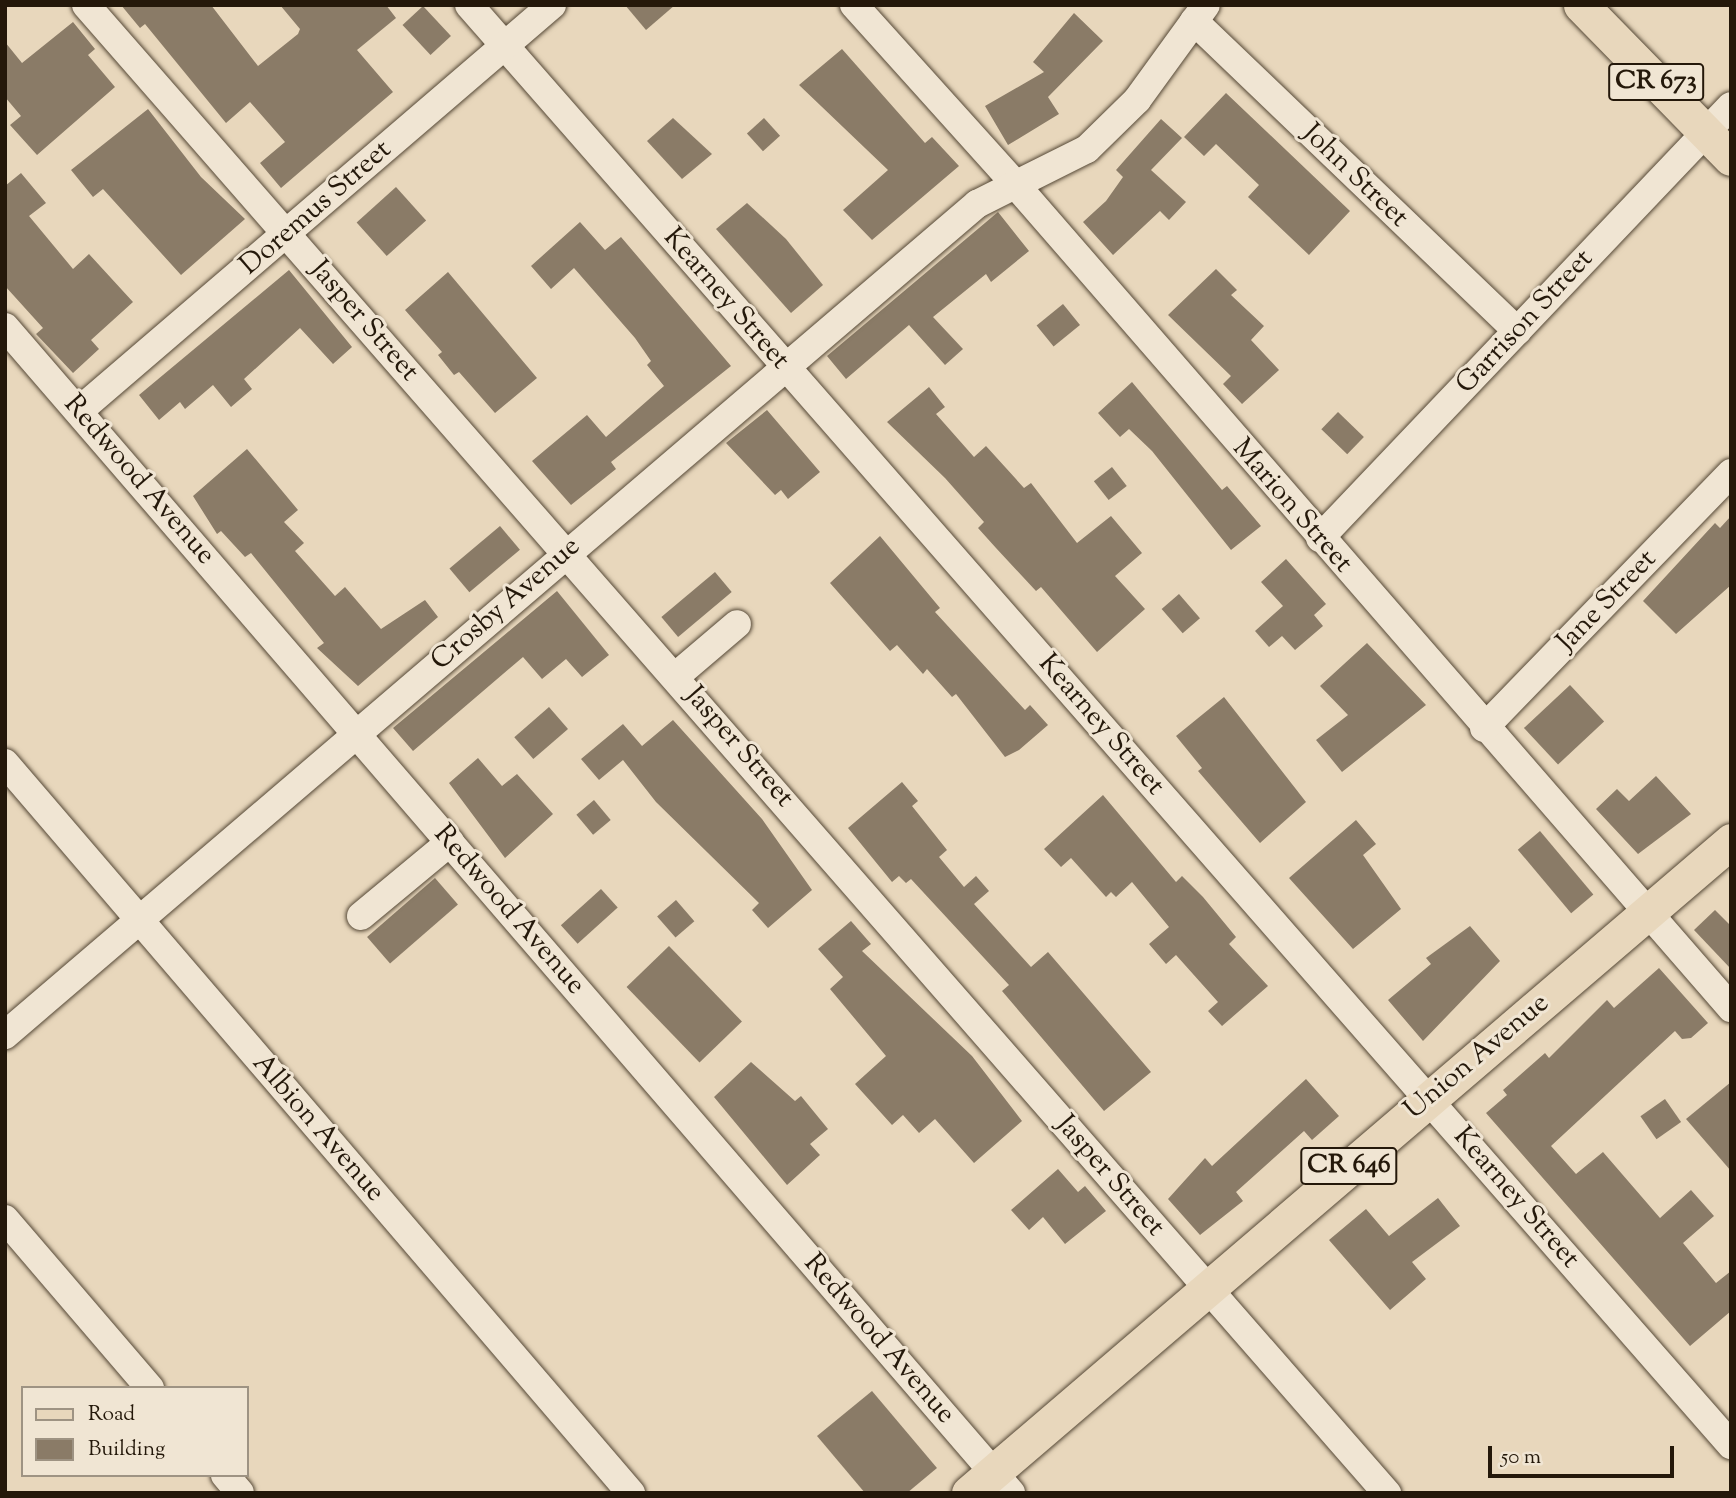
<!DOCTYPE html>
<html>
<head>
<meta charset="utf-8">
<style>
  body { margin:0 }
  #map { position:relative; width:1736px; height:1498px; overflow:hidden; background:#e8d7bc; font-family:"Sorts Mill Goudy",serif }
  div>[style] { position:absolute }
  .building>* { inset:0; background:#8a7b67; transform-origin:0 0 }
  .roads { filter:drop-shadow(0 0 2px #554836) drop-shadow(0 0 2px #554836) }
  .minor>* { height:28px; margin:-14px; padding:0 14px; transform-origin:14px; border-radius:14px; background:#f0e5d3 }
  .major>* { height:35px; margin:-17.5px; padding:0 17.5px; transform-origin:17.5px; border-radius:17.5px; background:#e8d7bc }
  span { translate:-50% -50%; white-space:nowrap; text-align:center; line-height:1.15; -webkit-text-stroke:6px #f0e5d3; paint-order:stroke }
  .shield-label span { padding:2px 5px; background:#f0e5d3; border:2px solid; border-radius:5px; -webkit-text-stroke-width:0 }
  .shield-label { font-size:26px; color:#24180a; font-weight:700 }
  .street-label { font-size:28px; color:#24180a }
  .frame { position:absolute; inset:0; border:7px solid #24180a; pointer-events:none }
  .legend { position:absolute; left:21px; top:1386px; width:228px; height:91px; box-sizing:border-box; background:#f0e5d3; border:2px solid #9e9383; margin:0; padding:9px 12px; list-style:none; font-size:21px; color:#24180a }
  .legend li { display:flex; align-items:center; gap:14px; height:35px }
  .legend b { width:35px; border:2px solid #9e9383 }
  .scale { position:absolute; left:1488px; top:1446px; width:186px; height:32px; box-sizing:border-box; border:4px solid #24180a; border-top:0; padding-left:9px; font-size:21px; line-height:24px; white-space:nowrap; color:#24180a; -webkit-text-stroke:5px #f0e5d3; paint-order:stroke }
</style>
</head>
<body>
<div id="map">
  <div class="building">
    <div style="clip-path:polygon(121px 5px,211px 5px,258px 66px,298px 34px,300px 29px,280px 5px,386px 5px,396px 18px,357px 50px,393px 92px,281px 188px,260px 163px,285px 142px,250px 102px,226px 123px,145px 24px,140px 28px)"></div>
    <div style="clip-path:polygon(625px 5px,675px 5px,646px 30px)"></div>
    <div style="left:423px;top:6px;width:41px;height:28px;rotate:47deg"></div>
    <div style="clip-path:polygon(1074px 13px,1103px 41px,1048px 97px,1059px 114px,1008px 145px,985px 106px,1044px 72px,1033px 62px)"></div>
    <div style="clip-path:polygon(73px 22px,95px 49px,88px 55px,115px 87px,37px 155px,10px 125px,21px 116px,5px 97px,5px 42px,22px 63px)"></div>
    <div style="clip-path:polygon(842px 49px,925px 143px,932px 137px,959px 166px,872px 240px,843px 210px,888px 170px,799px 85px)"></div>
    <div style="clip-path:polygon(1226px 93px,1350px 211px,1309px 255px,1248px 197px,1259px 185px,1216px 144px,1204px 156px,1184px 137px)"></div>
    <div style="clip-path:polygon(148px 109px,201px 177px,245px 219px,181px 275px,103px 189px,93px 197px,71px 170px)"></div>
    <div style="clip-path:polygon(673px 118px,712px 154px,682px 179px,647px 141px)"></div>
    <div style="left:764px;top:118px;width:24px;height:23px;rotate:48deg"></div>
    <div style="clip-path:polygon(1161px 119px,1182px 138px,1151px 170px,1186px 202px,1169px 220px,1160px 211px,1113px 255px,1083px 222px,1106px 201px,1123px 177px,1116px 170px)"></div>
    <div style="clip-path:polygon(21px 173px,46px 203px,29px 216px,73px 269px,89px 254px,133px 302px,91px 340px,99px 349px,73px 373px,36px 334px,43px 328px,5px 286px,5px 186px)"></div>
    <div style="left:396px;top:187px;width:45px;height:53px;rotate:48deg"></div>
    <div style="clip-path:polygon(747px 203px,786px 239px,823px 285px,791px 313px,716px 229px)"></div>
    <div style="clip-path:polygon(998px 212px,1029px 251px,991px 282px,986px 274px,933px 317px,963px 349px,945px 365px,909px 325px,846px 379px,827px 356px)"></div>
    <div style="clip-path:polygon(580px 222px,605px 250px,621px 237px,731px 366px,611px 462px,616px 469px,571px 505px,532px 461px,587px 415px,606px 437px,664px 386px,647px 365px,651px 361px,635px 338px,574px 268px,551px 289px,531px 266px)"></div>
    <div style="clip-path:polygon(1216px 269px,1237px 290px,1231px 295px,1264px 326px,1251px 340px,1279px 370px,1242px 404px,1223px 384px,1231px 376px,1168px 315px)"></div>
    <div style="clip-path:polygon(289px 270px,352px 347px,333px 364px,300px 328px,244px 379px,252px 389px,231px 407px,213px 385px,185px 409px,180px 402px,159px 420px,139px 395px)"></div>
    <div style="clip-path:polygon(448px 272px,537px 378px,495px 413px,459px 372px,454px 375px,438px 355px,442px 352px,405px 310px)"></div>
    <div style="left:1063px;top:304px;width:27px;height:34px;rotate:51deg"></div>
    <div style="clip-path:polygon(1132px 382px,1222px 490px,1227px 486px,1261px 526px,1231px 550px,1152px 451px,1129px 429px,1120px 437px,1098px 413px)"></div>
    <div style="clip-path:polygon(929px 387px,945px 407px,936px 414px,974px 457px,986px 446px,1024px 488px,1031px 483px,1077px 543px,1111px 516px,1142px 553px,1115px 576px,1145px 609px,1097px 652px,1041px 587px,1036px 591px,996px 548px,978px 528px,984px 522px,945px 478px,887px 422px)"></div>
    <div style="clip-path:polygon(767px 410px,820px 472px,788px 499px,781px 490px,775px 495px,726px 443px)"></div>
    <div style="left:1338px;top:412px;width:36px;height:24px;rotate:44deg"></div>
    <div style="clip-path:polygon(247px 449px,298px 510px,284px 522px,304px 543px,295px 551px,335px 596px,345px 587px,381px 629px,425px 600px,438px 617px,358px 686px,317px 648px,324px 643px,251px 553px,245px 557px,221px 531px,217px 534px,193px 496px)"></div>
    <div style="left:1112px;top:467px;width:24px;height:23px;rotate:52deg"></div>
    <div style="clip-path:polygon(1731px 516px,1731px 585px,1676px 634px,1643px 601px,1715px 523px,1720px 528px)"></div>
    <div style="left:500px;top:526px;width:31px;height:66px;rotate:50deg"></div>
    <div style="clip-path:polygon(880px 536px,940px 608px,935px 612px,1025px 710px,1030px 705px,1048px 725px,1019px 750px,1005px 757px,956px 694px,952px 697px,927px 669px,923px 674px,897px 645px,890px 651px,830px 583px)"></div>
    <div style="clip-path:polygon(1286px 559px,1326px 604px,1314px 615px,1323px 626px,1295px 650px,1282px 636px,1269px 647px,1255px 631px,1283px 606px,1261px 582px)"></div>
    <div style="left:715px;top:572px;width:26px;height:70px;rotate:50deg"></div>
    <div style="clip-path:polygon(557px 591px,609px 655px,582px 677px,566px 659px,542px 679px,523px 657px,413px 751px,393px 728px)"></div>
    <div style="left:1179px;top:594px;width:32px;height:23px;rotate:49deg"></div>
    <div style="clip-path:polygon(1367px 643px,1426px 705px,1342px 772px,1316px 740px,1348px 715px,1320px 686px)"></div>
    <div style="left:1570px;top:685px;width:50px;height:63px;rotate:47deg"></div>
    <div style="clip-path:polygon(1224px 697px,1306px 802px,1260px 843px,1198px 771px,1202px 768px,1176px 736px)"></div>
    <div style="left:549px;top:707px;width:29px;height:46px;rotate:49deg"></div>
    <div style="clip-path:polygon(673px 720px,762px 819px,812px 890px,768px 928px,752px 910px,759px 903px,656px 802px,623px 760px,599px 780px,581px 759px,623px 724px,642px 746px)"></div>
    <div style="clip-path:polygon(478px 758px,502px 786px,517px 774px,553px 814px,505px 858px,449px 783px)"></div>
    <div style="clip-path:polygon(1656px 776px,1691px 814px,1638px 854px,1596px 809px,1617px 789px,1629px 801px)"></div>
    <div style="clip-path:polygon(902px 782px,918px 801px,912px 806px,947px 850px,939px 857px,964px 887px,976px 876px,989px 891px,974px 904px,1031px 967px,1048px 952px,1151px 1072px,1104px 1111px,1002px 991px,1009px 985px,911px 879px,906px 883px,899px 876px,892px 882px,848px 828px)"></div>
    <div style="clip-path:polygon(1103px 795px,1176px 882px,1182px 876px,1203px 897px,1236px 937px,1229px 944px,1268px 986px,1222px 1026px,1208px 1011px,1218px 1002px,1176px 955px,1166px 964px,1149px 944px,1169px 927px,1132px 882px,1116px 897px,1111px 892px,1106px 897px,1071px 858px,1061px 867px,1044px 849px)"></div>
    <div style="left:594px;top:800px;width:26px;height:23px;rotate:50deg"></div>
    <div style="clip-path:polygon(1356px 820px,1376px 844px,1363px 855px,1401px 909px,1353px 949px,1289px 878px)"></div>
    <div style="left:1540px;top:831px;width:83px;height:29px;rotate:50deg"></div>
    <div style="left:435px;top:878px;width:35px;height:90px;rotate:49deg"></div>
    <div style="left:601px;top:889px;width:25px;height:54px;rotate:48deg"></div>
    <div style="left:676px;top:900px;width:28px;height:25px;rotate:49deg"></div>
    <div style="clip-path:polygon(1715px 910px,1731px 926px,1731px 969px,1694px 930px)"></div>
    <div style="clip-path:polygon(851px 921px,871px 944px,862px 951px,972px 1056px,1022px 1121px,974px 1163px,935px 1119px,919px 1133px,903px 1115px,892px 1125px,855px 1084px,886px 1056px,830px 989px,843px 977px,818px 949px)"></div>
    <div style="clip-path:polygon(1470px 926px,1500px 961px,1423px 1041px,1388px 1000px,1431px 964px,1426px 958px)"></div>
    <div style="left:669px;top:946px;width:105px;height:59px;rotate:46deg"></div>
    <div style="clip-path:polygon(1659px 968px,1708px 1023px,1691px 1038px,1682px 1039px,1675px 1031px,1551px 1146px,1576px 1174px,1603px 1152px,1660px 1218px,1691px 1190px,1714px 1216px,1683px 1243px,1716px 1283px,1731px 1271px,1731px 1311px,1690px 1346px,1486px 1113px,1507px 1095px,1503px 1090px,1545px 1053px,1549px 1058px,1607px 1000px,1614px 1008px)"></div>
    <div style="clip-path:polygon(751px 1062px,795px 1101px,801px 1096px,828px 1129px,810px 1144px,820px 1155px,787px 1185px,714px 1097px)"></div>
    <div style="clip-path:polygon(1306px 1079px,1339px 1116px,1312px 1140px,1304px 1131px,1236px 1192px,1243px 1201px,1200px 1235px,1168px 1199px,1205px 1158px,1212px 1166px)"></div>
    <div style="clip-path:polygon(1731px 1082px,1731px 1171px,1686px 1119px)"></div>
    <div style="left:1665px;top:1099px;width:28px;height:30px;rotate:55deg"></div>
    <div style="clip-path:polygon(1058px 1169px,1078px 1192px,1085px 1186px,1106px 1211px,1065px 1244px,1043px 1217px,1029px 1230px,1011px 1210px)"></div>
    <div style="clip-path:polygon(1438px 1198px,1460px 1226px,1412px 1262px,1426px 1279px,1390px 1310px,1329px 1240px,1366px 1209px,1389px 1236px)"></div>
    <div style="clip-path:polygon(872px 1391px,937px 1468px,907px 1493px,865px 1493px,817px 1436px)"></div>
  </div>
  <div class="roads">
    <div class="minor">
      <div style="left:86px;top:5px;width:1977px;rotate:48.84deg"></div>
      <div style="left:469px;top:5px;width:1915px;rotate:48.77deg"></div>
      <div style="left:854px;top:5px;width:241px;rotate:48deg"></div>
      <div style="left:1015px;top:184px;width:1092px;rotate:49.01deg"></div>
      <div style="left:1194px;top:21px;width:448px;rotate:43.8deg"></div>
      <div style="left:5px;top:327px;width:1540px;rotate:49.21deg"></div>
      <div style="left:80px;top:410px;width:622px;rotate:-40.63deg"></div>
      <div style="left:1320px;top:538px;width:596px;rotate:-46.43deg"></div>
      <div style="left:676px;top:676px;width:80px;rotate:-40.4deg"></div>
      <div style="left:1484px;top:728px;width:355px;rotate:-45.9deg"></div>
      <div style="left:5px;top:763px;width:962px;rotate:49.39deg"></div>
      <div style="left:361px;top:916px;width:116px;rotate:-39.7deg"></div>
      <div style="left:5px;top:1035px;width:1279px;rotate:-40.53deg"></div>
      <div style="left:977px;top:204px;width:123px;rotate:-26.6deg"></div>
      <div style="left:1087px;top:149px;width:70px;rotate:-44.4deg"></div>
      <div style="left:1137px;top:100px;width:117px;rotate:-54deg"></div>
      <div style="left:5px;top:1219px;width:223px;rotate:49.4deg"></div>
      <div style="left:225px;top:1475px;width:23px;rotate:50deg"></div>
    </div>
    <div class="major">
      <div style="left:1581px;top:5px;width:214px;rotate:45.6deg"></div>
      <div style="left:969px;top:1493px;width:1003px;rotate:-40.55deg"></div>
    </div>
  </div>
  <div class="shield-label">
    <span style="left:1656px;top:82px">CR 673</span>
    <span style="left:1349px;top:1166px">CR 646</span>
  </div>
  <div class="street-label">
    <span style="left:1355px;top:176px;rotate:44deg">John Street</span>
    <span style="left:316px;top:208px;rotate:-41deg">Doremus Street</span>
    <span style="left:726px;top:299px;rotate:49deg">Kearney Street</span>
    <span style="left:364px;top:321px;rotate:49deg">Jasper Street</span>
    <span style="left:1525px;top:322px;rotate:-47deg">Garrison Street</span>
    <span style="left:139px;top:480px;rotate:49deg">Redwood Avenue</span>
    <span style="left:1292px;top:506px;rotate:49deg">Marion Street</span>
    <span style="left:1607px;top:601px;rotate:-46deg">Jane Street</span>
    <span style="left:506px;top:604px;rotate:-41deg">Crosby Avenue</span>
    <span style="left:1101px;top:725px;rotate:49deg">Kearney Street</span>
    <span style="left:739px;top:747px;rotate:49deg">Jasper Street</span>
    <span style="left:509px;top:910px;rotate:49deg">Redwood Avenue</span>
    <span style="left:1477px;top:1057px;rotate:-40deg">Union Avenue</span>
    <span style="left:318px;top:1128px;rotate:49deg">Albion Avenue</span>
    <span style="left:1110px;top:1176px;rotate:49deg">Jasper Street</span>
    <span style="left:1516px;top:1198px;rotate:49deg">Kearney Street</span>
    <span style="left:879px;top:1339px;rotate:49deg">Redwood Avenue</span>
  </div>
  <div class="frame"></div>
  <ul class="legend">
  <li><b style="height:9px;background:#e8d7bc"></b>Road</li>
  <li><b style="height:19px;background:#8a7b67"></b>Building</li>
  </ul>
  <div class="scale">50 m</div>
</div>
</body>
</html>
